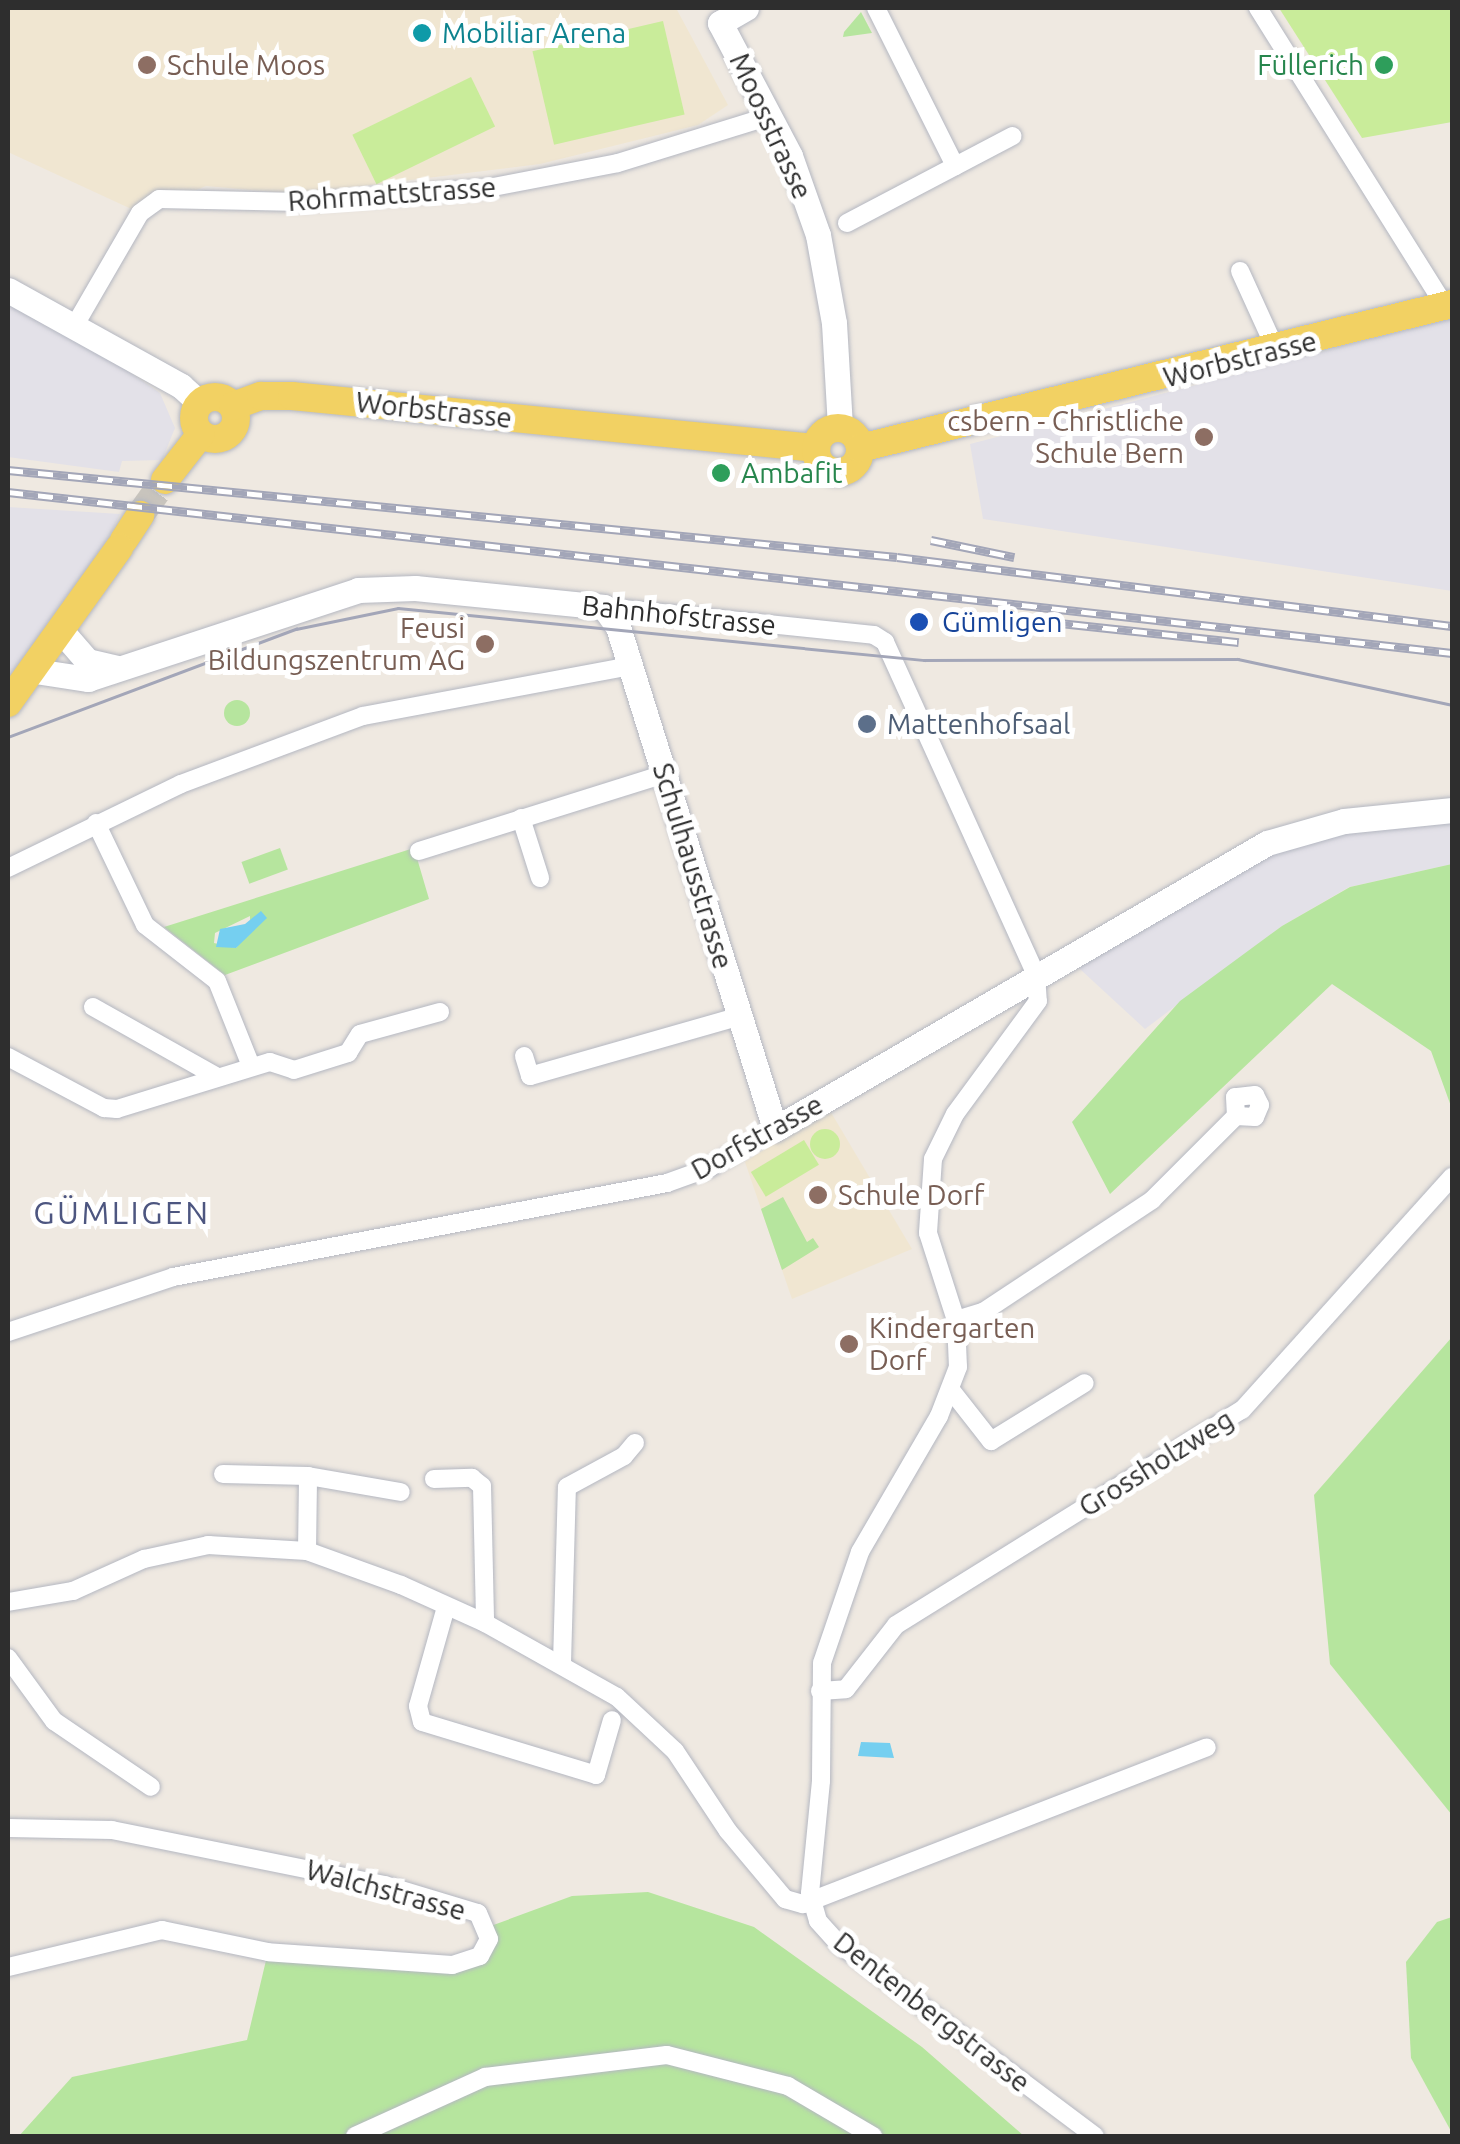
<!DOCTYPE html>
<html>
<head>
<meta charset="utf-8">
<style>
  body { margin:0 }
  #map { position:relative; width:1460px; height:2144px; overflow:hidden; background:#efe9e1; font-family:Ubuntu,sans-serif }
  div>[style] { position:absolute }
  .industrial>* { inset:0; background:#e3e1e8 }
  .education>* { inset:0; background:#f0e6d1 }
  .green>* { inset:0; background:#b6e59e; transform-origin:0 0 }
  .round { border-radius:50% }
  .pitch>* { inset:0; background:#c9ec9a; transform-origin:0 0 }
  .water>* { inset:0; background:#75cff0 }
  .primary-tunnel>* { height:28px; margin-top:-14px; transform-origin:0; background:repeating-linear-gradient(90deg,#c8c4bd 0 28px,transparent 0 42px) }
  .roads { filter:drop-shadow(0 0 2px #b4b7c1) drop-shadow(0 0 2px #b4b7c1) }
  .street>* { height:18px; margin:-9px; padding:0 9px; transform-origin:9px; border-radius:9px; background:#fff }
  .secondary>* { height:25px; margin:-12.5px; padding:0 12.5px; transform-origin:12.5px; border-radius:12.5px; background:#fff }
  .primary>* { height:28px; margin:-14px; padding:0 14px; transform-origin:14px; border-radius:14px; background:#f2d163 }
  .primary>.ring { margin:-14px; padding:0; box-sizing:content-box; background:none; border:28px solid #f2d163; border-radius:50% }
  .tram>* { height:2.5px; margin:-1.25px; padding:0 1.25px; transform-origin:1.25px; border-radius:1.25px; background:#a3a6b8 }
  .rail>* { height:9px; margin-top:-4.5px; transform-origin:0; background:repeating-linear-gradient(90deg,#fff 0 15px,#a3a6b8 0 30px); box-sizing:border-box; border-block:2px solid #a3a6b8 }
  .dots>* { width:28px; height:28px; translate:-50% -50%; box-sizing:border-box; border:5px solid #fff; border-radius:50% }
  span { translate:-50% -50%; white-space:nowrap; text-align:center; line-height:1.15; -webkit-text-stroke:10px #fff; paint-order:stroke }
  .culture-label { font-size:28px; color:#0d838f }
  .left { translate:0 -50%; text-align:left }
  .education-label { font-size:28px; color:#785e54 }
  .right { translate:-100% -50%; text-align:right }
  .leisure-label { font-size:28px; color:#27864d }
  .street-label { font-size:28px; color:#2e2e2e }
  .transit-label { font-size:28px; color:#164399 }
  .service-label { font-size:28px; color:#4e5e75 }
  .quarter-label { font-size:32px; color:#4d5680; letter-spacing:2.5px }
  .frame { position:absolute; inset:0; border:10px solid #2e2e2e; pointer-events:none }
</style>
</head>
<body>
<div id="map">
  <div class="industrial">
    <div style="clip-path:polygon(8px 290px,160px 393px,175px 428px,162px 460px,122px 461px,119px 472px,8px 457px)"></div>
    <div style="clip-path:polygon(1452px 318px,1452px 591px,983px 519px,970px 444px)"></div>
    <div style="clip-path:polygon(8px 507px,120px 514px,63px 633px,8px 702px)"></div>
    <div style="clip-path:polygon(1452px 810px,1452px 864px,1349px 887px,1282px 926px,1145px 1029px,1068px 958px,1267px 843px)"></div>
  </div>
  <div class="education">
    <div style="clip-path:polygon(8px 8px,676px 8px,728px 105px,698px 125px,540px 164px,297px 194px,206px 186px,140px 213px,8px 152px)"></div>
    <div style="clip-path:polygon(829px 1109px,912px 1249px,792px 1299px,745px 1162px)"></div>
  </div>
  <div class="green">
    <div style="clip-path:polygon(861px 12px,872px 33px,843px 37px,844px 32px)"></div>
    <div class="round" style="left:224px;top:700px;width:26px;height:26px"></div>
    <div style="left:280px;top:848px;width:23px;height:41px;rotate:70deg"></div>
    <div style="clip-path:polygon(evenodd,414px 848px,429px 899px,225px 975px,164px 927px,414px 848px,250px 916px,250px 930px,236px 948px,214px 943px,215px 933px,250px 916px)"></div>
    <div style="clip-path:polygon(1452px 864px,1452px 1109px,1431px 1051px,1332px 984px,1110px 1194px,1072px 1122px,1180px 1001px,1282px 926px,1350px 887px)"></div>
    <div style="clip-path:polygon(783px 1197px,807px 1242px,813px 1238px,819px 1247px,782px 1270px,761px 1209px)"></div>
    <div style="clip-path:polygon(1452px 1337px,1452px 1815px,1330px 1664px,1314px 1495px)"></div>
    <div style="clip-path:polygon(648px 1892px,754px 1927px,922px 2047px,1024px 2136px,19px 2136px,72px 2077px,247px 2040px,268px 1952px,466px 1964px,488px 1927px,572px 1896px)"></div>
    <div style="clip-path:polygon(1452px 1917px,1452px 2133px,1411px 2058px,1406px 1962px,1437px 1922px)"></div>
  </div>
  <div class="pitch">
    <div style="clip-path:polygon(1279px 8px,1452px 8px,1452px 122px,1362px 138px)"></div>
    <div style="left:663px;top:21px;width:96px;height:134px;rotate:77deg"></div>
    <div style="left:471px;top:77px;width:55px;height:132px;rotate:64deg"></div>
    <div class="round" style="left:810px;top:1129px;width:30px;height:30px"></div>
    <div style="left:804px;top:1140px;width:29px;height:62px;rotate:59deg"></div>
  </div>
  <div class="water">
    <div style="clip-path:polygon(261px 911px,267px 918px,236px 948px,216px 947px,220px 929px,245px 924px)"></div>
    <div style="clip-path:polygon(861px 1742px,890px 1743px,894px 1758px,858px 1756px)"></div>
  </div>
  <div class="primary-tunnel">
    <div style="left:140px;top:515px;width:43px;rotate:-54.5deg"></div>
  </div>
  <div class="roads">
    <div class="street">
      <div style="left:876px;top:8px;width:177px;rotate:63.4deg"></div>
      <div style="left:1258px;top:8px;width:352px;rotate:57.9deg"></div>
      <div style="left:847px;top:223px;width:187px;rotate:-27.7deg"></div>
      <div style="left:1240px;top:271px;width:87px;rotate:65.5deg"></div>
      <div style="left:75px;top:325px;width:129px;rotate:-59.9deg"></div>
      <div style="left:140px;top:213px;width:24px;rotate:-36deg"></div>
      <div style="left:159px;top:199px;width:142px;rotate:1.2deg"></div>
      <div style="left:301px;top:202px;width:188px;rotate:-4.3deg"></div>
      <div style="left:488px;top:188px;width:132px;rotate:-10.9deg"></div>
      <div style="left:618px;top:163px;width:159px;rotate:-17.2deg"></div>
      <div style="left:604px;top:607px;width:271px;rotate:5.9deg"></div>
      <div style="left:874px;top:635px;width:13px;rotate:32deg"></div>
      <div style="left:885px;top:642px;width:366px;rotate:65.6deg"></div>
      <div style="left:1036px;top:975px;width:26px;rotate:86deg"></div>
      <div style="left:1038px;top:1001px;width:140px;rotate:126.3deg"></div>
      <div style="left:955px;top:1114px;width:50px;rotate:116.1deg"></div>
      <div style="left:933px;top:1159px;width:74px;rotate:93.9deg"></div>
      <div style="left:928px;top:1233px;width:91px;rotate:72.2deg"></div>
      <div style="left:956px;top:1320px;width:47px;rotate:87.6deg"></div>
      <div style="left:958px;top:1367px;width:53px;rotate:111.2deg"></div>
      <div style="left:939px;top:1416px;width:157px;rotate:120.2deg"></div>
      <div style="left:860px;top:1552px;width:117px;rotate:108.9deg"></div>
      <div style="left:822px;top:1663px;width:118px;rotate:90.5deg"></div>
      <div style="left:821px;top:1781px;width:113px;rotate:95.6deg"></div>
      <div style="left:810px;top:1893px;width:29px;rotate:74deg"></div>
      <div style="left:818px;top:1921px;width:31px;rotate:48deg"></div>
      <div style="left:839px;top:1944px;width:320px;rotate:36.9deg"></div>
      <div style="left:521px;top:818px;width:63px;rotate:72.4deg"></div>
      <div style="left:96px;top:823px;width:113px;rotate:64.3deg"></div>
      <div style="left:145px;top:925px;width:91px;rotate:37.9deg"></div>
      <div style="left:217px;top:981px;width:92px;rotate:68.2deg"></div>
      <div style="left:419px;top:851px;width:257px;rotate:-17.4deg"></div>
      <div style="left:8px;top:868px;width:192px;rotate:-25.9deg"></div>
      <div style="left:181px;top:784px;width:194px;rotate:-20.5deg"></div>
      <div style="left:363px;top:716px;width:272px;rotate:-10.6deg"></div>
      <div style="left:93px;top:1007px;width:142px;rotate:29.4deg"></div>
      <div style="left:524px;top:1056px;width:21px;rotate:73deg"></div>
      <div style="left:530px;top:1076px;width:218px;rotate:-15.9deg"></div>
      <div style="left:8px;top:1057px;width:109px;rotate:28deg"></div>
      <div style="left:104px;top:1108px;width:13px;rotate:4deg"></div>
      <div style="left:117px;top:1109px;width:160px;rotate:-17.1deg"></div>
      <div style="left:270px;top:1062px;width:25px;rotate:18deg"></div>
      <div style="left:294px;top:1070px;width:57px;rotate:-17.5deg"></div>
      <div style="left:348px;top:1053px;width:22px;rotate:-58deg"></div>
      <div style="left:360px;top:1034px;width:83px;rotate:-15.4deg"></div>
      <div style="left:956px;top:1320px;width:28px;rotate:-17deg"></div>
      <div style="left:983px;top:1312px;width:203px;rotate:-33.5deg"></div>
      <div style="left:1152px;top:1200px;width:119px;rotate:-45deg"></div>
      <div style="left:1236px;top:1116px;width:19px;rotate:3deg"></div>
      <div style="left:1255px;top:1117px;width:13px;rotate:-67deg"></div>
      <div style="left:1260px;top:1105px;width:11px;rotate:-117deg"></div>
      <div style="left:1255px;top:1095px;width:20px;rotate:174deg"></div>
      <div style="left:1235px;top:1097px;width:19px;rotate:87deg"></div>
      <div style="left:8px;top:1332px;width:174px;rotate:-18.4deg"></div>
      <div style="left:173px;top:1277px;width:503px;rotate:-10.77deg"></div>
      <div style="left:667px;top:1183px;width:45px;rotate:-19.7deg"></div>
      <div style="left:709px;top:1168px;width:77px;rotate:-30.6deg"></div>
      <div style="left:951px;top:1390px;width:65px;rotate:51.9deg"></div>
      <div style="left:991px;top:1441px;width:110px;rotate:-31.7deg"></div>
      <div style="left:223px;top:1474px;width:85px;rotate:1.3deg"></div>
      <div style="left:434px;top:1479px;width:38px;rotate:-2deg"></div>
      <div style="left:472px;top:1478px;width:13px;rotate:39deg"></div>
      <div style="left:482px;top:1486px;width:137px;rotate:88.7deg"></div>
      <div style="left:307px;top:1551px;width:75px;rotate:-89.2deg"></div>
      <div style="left:308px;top:1476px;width:94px;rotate:9.8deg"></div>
      <div style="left:8px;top:1602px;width:66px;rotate:-9.6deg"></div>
      <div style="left:73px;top:1591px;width:78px;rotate:-24.3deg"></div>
      <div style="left:144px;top:1559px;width:66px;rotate:-12.3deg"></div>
      <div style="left:208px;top:1545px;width:99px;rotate:3.5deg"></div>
      <div style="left:307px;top:1551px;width:100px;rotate:19.9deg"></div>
      <div style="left:401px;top:1585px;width:92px;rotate:24.3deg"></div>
      <div style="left:485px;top:1623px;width:151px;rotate:29.3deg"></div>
      <div style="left:617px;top:1697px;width:79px;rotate:43deg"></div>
      <div style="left:675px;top:1751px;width:96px;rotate:56.5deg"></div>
      <div style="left:728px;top:1831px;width:89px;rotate:50deg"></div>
      <div style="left:785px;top:1899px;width:19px;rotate:16deg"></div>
      <div style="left:803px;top:1904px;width:433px;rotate:-21.2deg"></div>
      <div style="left:446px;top:1607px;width:103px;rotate:105.8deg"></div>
      <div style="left:418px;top:1706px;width:16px;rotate:76deg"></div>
      <div style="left:422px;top:1722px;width:182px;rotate:16.9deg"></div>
      <div style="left:596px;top:1775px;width:57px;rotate:-73.8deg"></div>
      <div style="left:8px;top:1658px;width:78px;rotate:53.9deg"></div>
      <div style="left:54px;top:1721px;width:117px;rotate:34.2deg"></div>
      <div style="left:562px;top:1663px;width:176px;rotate:-88.4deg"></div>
      <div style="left:567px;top:1487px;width:65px;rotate:-28.5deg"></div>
      <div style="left:624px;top:1456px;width:17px;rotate:-50deg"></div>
      <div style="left:820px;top:1691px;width:26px;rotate:-4deg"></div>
      <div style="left:846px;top:1689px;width:81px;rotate:-52deg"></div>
      <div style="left:896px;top:1625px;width:407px;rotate:-31.9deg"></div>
      <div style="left:1242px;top:1410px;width:314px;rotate:-48deg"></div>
      <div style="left:8px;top:1828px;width:104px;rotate:1.1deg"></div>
      <div style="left:112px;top:1830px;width:278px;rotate:11.4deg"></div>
      <div style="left:385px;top:1885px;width:97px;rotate:16.8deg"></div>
      <div style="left:478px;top:1913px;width:28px;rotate:67deg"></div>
      <div style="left:489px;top:1939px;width:19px;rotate:118deg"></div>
      <div style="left:480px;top:1956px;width:29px;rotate:162deg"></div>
      <div style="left:452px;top:1965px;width:184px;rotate:-176deg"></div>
      <div style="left:268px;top:1952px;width:108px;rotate:-168.3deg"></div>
      <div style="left:162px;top:1930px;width:158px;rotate:166.5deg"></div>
      <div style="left:355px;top:2136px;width:143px;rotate:-24.4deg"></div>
      <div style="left:485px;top:2077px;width:183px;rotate:-6.9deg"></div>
      <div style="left:667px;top:2055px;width:125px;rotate:14.4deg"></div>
      <div style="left:788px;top:2086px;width:99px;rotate:30.5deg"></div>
    </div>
    <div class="secondary">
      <div style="left:746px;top:8px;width:30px;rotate:150deg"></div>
      <div style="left:720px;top:23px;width:150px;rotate:62.2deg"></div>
      <div style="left:790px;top:156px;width:84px;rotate:70.5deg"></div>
      <div style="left:818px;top:235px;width:89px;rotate:79.7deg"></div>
      <div style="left:834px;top:323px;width:105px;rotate:86.7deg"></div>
      <div style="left:8px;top:290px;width:198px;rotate:29deg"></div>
      <div style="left:181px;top:386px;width:25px;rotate:42deg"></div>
      <div style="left:63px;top:633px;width:37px;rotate:49deg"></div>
      <div style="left:87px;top:661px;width:32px;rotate:13deg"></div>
      <div style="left:35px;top:671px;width:54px;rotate:8.6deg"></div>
      <div style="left:88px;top:679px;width:284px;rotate:-18.2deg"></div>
      <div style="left:358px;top:590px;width:57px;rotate:-2deg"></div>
      <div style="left:415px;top:588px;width:190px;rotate:5.7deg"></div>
      <div style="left:604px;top:607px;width:24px;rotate:55deg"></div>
      <div style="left:618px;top:627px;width:526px;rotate:72.63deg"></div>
      <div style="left:775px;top:1129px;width:569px;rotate:-30.17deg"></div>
      <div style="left:1267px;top:843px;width:80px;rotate:-15.9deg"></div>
      <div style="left:1344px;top:821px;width:109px;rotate:-5.8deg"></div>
    </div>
    <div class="primary">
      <div class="ring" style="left:194px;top:397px;width:14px;height:14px"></div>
      <div style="left:233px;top:406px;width:30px;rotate:-20deg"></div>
      <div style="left:261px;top:396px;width:31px"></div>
      <div style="left:292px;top:396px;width:527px;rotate:5.67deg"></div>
      <div class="ring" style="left:816px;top:428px;width:16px;height:16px"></div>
      <div style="left:860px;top:448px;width:609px;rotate:-13.67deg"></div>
      <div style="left:165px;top:480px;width:58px;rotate:-52deg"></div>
      <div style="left:124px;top:540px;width:30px;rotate:-57deg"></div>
      <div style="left:8px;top:703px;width:191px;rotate:-54.4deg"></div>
    </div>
  </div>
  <div class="tram">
    <div style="left:8px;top:737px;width:308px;rotate:-20.6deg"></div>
    <div style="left:296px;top:629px;width:104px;rotate:-11.6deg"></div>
    <div style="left:398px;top:608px;width:529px;rotate:5.65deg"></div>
    <div style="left:924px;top:660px;width:314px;rotate:-0.2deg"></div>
    <div style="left:1238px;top:659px;width:219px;rotate:12.1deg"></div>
  </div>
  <div class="rail">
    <div style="left:8px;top:470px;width:893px;rotate:5.59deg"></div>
    <div style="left:897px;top:557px;width:559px;rotate:7.09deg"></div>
    <div style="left:8px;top:492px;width:1453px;rotate:6.36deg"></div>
    <div style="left:931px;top:540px;width:85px;rotate:11.6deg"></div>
    <div style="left:1013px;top:618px;width:227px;rotate:6.1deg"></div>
  </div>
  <div class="dots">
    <div style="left:422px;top:33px;background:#0f9aa8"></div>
    <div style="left:147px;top:65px;background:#8d6e63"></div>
    <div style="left:1384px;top:65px;background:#2e9e5b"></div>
    <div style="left:1204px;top:437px;background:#8d6e63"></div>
    <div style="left:721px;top:473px;background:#2e9e5b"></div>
    <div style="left:919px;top:622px;background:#1a4fb4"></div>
    <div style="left:485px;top:644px;background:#8d6e63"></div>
    <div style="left:867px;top:724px;background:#5c6f8a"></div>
    <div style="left:818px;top:1195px;background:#8d6e63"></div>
    <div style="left:849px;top:1344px;background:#8d6e63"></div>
  </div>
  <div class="culture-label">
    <span class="left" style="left:442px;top:33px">Mobiliar Arena</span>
  </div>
  <div class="education-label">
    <span class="left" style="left:167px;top:65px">Schule Moos</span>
    <span class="right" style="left:1184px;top:437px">csbern - Christliche<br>Schule Bern</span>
    <span class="right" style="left:465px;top:644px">Feusi<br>Bildungszentrum AG</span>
    <span class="left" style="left:838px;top:1195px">Schule Dorf</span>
    <span class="left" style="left:869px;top:1344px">Kindergarten<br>Dorf</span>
  </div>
  <div class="leisure-label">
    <span class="right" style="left:1364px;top:65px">Füllerich</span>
    <span class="left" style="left:741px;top:473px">Ambafit</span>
  </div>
  <div class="street-label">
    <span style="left:771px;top:126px;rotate:65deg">Moosstrasse</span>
    <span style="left:392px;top:194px;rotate:-4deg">Rohrmattstrasse</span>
    <span style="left:1240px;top:359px;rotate:-14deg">Worbstrasse</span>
    <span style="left:434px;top:410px;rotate:6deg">Worbstrasse</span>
    <span style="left:679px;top:615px;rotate:6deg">Bahnhofstrasse</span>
    <span style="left:693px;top:866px;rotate:73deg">Schulhausstrasse</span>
    <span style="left:757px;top:1137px;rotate:-29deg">Dorfstrasse</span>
    <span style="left:1156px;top:1463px;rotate:-32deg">Grossholzweg</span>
    <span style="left:386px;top:1890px;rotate:15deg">Walchstrasse</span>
    <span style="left:932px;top:2012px;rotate:38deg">Dentenbergstrasse</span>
  </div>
  <div class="transit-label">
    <span class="left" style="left:942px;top:622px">Gümligen</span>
  </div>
  <div class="service-label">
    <span class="left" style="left:887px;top:724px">Mattenhofsaal</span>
  </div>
  <div class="quarter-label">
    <span style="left:122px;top:1212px">GÜMLIGEN</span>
  </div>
  <div class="frame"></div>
</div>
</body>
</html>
